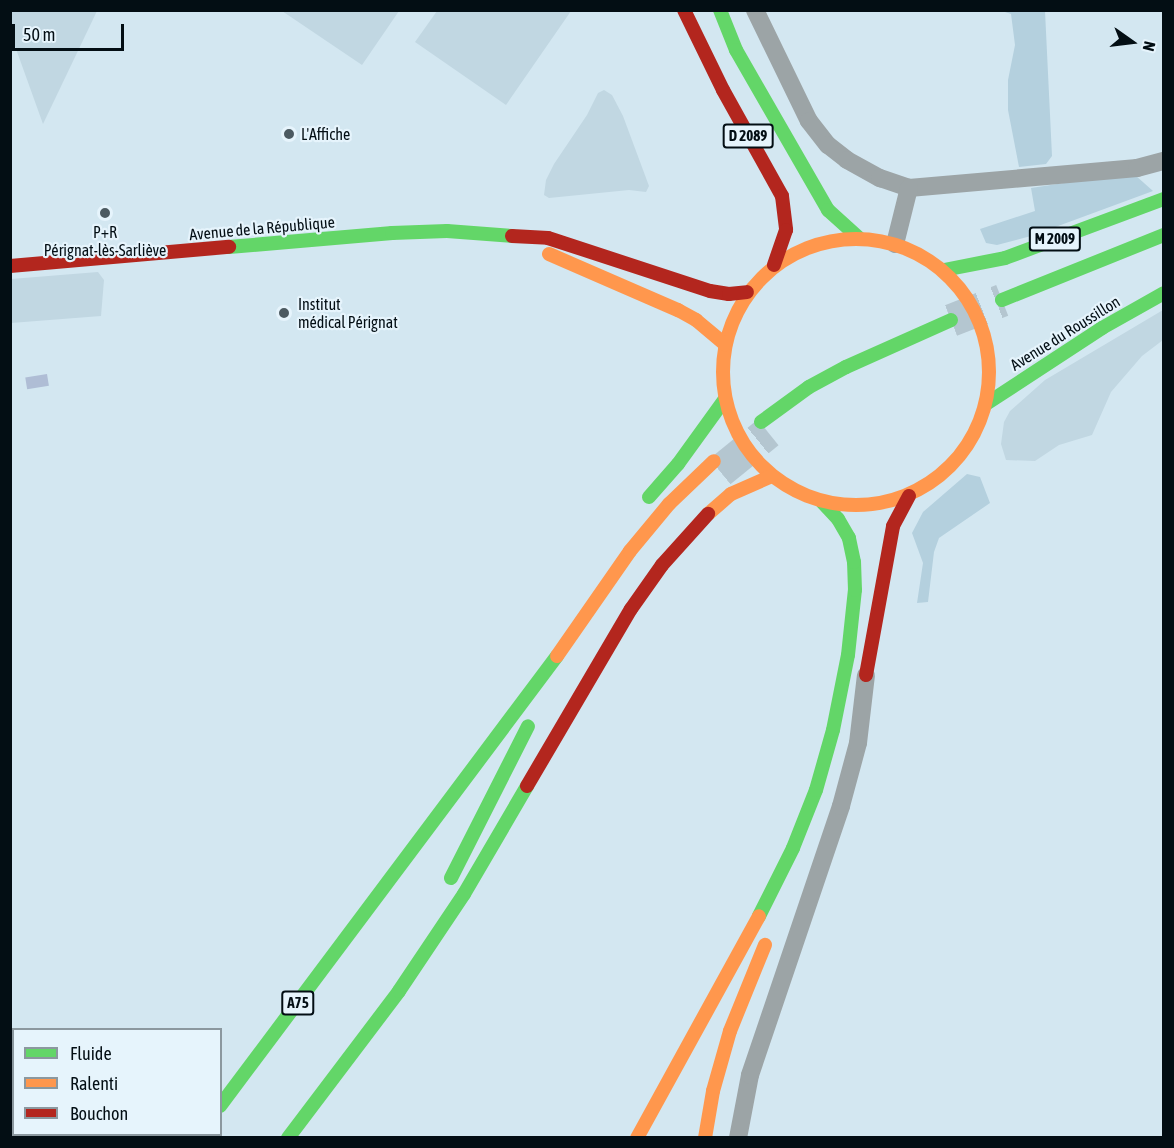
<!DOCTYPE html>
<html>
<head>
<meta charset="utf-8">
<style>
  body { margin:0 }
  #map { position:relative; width:1174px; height:1148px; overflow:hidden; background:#d3e7f1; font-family:"Asap Condensed",sans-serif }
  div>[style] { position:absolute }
  .green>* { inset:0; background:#c1d7e2 }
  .forest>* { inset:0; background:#b4d0de }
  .water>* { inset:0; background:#afbdd5; transform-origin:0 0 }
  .highway-tunnel>* { height:33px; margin-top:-16.5px; transform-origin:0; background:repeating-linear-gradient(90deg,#b4c6d0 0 33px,transparent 0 49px) }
  .street>* { height:18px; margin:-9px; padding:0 9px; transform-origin:9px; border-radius:9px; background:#9ca4a6 }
  .fast>* { height:14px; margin:-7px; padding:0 7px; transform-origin:7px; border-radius:7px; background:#63d668 }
  .slow>* { height:14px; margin:-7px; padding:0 7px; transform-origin:7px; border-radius:7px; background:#ff974d }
  .slow>.ring { margin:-7px; padding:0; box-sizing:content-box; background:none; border:14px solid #ff974d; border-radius:50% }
  .jam>* { height:14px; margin:-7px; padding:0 7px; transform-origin:7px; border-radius:7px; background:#b3261e }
  .dots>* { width:16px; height:16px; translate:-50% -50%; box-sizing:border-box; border:3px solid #e6f4fc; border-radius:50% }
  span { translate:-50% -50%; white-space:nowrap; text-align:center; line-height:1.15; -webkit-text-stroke:4.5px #e6f4fc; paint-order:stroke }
  .shield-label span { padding:2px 4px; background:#e6f4fc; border:2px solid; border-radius:4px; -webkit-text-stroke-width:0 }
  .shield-label { font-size:15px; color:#030e14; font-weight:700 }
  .poi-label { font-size:16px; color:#030e14 }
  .left { translate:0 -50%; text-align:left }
  .street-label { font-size:16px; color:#030e14 }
  .frame { position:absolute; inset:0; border:12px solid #030e14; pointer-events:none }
  .legend { position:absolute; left:12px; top:1028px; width:210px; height:108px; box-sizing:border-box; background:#e6f4fc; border:2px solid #8b989f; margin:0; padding:8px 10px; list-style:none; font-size:18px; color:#030e14 }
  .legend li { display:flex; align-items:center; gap:12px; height:30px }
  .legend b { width:30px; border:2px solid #8b989f }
  .north { position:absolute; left:1102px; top:12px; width:60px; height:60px; -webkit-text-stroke:4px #e6f4fc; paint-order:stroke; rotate:104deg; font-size:16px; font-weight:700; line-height:24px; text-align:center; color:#030e14 }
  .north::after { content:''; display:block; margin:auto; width:21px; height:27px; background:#030e14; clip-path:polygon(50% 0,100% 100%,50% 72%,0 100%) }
  .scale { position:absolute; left:12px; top:24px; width:112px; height:27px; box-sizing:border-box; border:3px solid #030e14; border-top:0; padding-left:8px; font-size:18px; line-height:21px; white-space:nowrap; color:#030e14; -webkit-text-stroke:4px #e6f4fc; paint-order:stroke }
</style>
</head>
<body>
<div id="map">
  <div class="green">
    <div style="clip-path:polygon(11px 10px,97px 11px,43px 124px,11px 35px)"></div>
    <div style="clip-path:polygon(282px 11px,399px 11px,362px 65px)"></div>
    <div style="clip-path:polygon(437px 11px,437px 10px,571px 11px,506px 105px,415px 42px)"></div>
    <div style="clip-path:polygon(604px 90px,612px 95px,623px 116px,649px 186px,646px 192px,629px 190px,549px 198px,544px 195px,546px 180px,554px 164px,587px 115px,598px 93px)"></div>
    <div style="clip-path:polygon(98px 272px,104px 280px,101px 316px,11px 323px,11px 279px)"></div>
    <div style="clip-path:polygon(1163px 310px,1163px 340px,1142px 356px,1111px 392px,1092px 435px,1059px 445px,1035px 461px,1006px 460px,1001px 444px,1004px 422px,1010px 411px,1045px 380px)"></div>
  </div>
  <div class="forest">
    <div style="clip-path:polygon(1002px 11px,1045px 11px,1052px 156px,1046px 164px,1019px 167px,1008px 110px,1008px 80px,1015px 45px,1011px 14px)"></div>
    <div style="clip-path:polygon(1117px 175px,1135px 175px,1153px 191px,1031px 236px,997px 245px,986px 243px,980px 229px,1035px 211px,1031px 188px)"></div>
    <div style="clip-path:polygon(967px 474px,980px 477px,990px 503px,939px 538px,934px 552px,928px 602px,917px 603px,923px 563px,912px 533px,923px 512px)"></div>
  </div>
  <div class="water">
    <div style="left:47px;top:374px;width:12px;height:22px;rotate:81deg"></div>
  </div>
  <div class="highway-tunnel">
    <div style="left:951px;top:320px;width:55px;rotate:-21.4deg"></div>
    <div style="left:720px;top:471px;width:62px;rotate:-39.1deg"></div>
  </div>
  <div class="street">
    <div style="left:755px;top:10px;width:123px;rotate:64.1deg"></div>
    <div style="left:809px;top:121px;width:31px;rotate:52deg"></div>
    <div style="left:828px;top:145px;width:24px;rotate:38deg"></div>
    <div style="left:847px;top:160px;width:38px;rotate:29deg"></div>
    <div style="left:880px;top:178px;width:31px;rotate:19deg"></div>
    <div style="left:909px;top:188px;width:229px;rotate:-5deg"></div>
    <div style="left:1137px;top:168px;width:28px;rotate:-15deg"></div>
    <div style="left:895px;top:244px;width:58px;rotate:-76deg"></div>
    <div style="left:738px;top:1138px;width:64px;rotate:-79.2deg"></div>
    <div style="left:750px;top:1075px;width:284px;rotate:-71.3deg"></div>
    <div style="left:841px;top:806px;width:65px;rotate:-74.9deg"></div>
    <div style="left:858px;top:743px;width:68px;rotate:-83.3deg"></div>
  </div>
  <div class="fast">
    <div style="left:720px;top:10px;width:43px;rotate:68.2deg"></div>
    <div style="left:736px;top:50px;width:185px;rotate:60.1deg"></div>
    <div style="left:828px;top:210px;width:42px;rotate:42.1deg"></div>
    <div style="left:229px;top:247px;width:164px;rotate:-4.9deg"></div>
    <div style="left:392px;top:233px;width:55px;rotate:-2.1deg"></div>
    <div style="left:447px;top:231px;width:65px;rotate:4.4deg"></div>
    <div style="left:944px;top:270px;width:62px;rotate:-11.1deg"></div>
    <div style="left:1005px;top:258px;width:170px;rotate:-20.4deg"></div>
    <div style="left:1002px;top:300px;width:175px;rotate:-21.9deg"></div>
    <div style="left:986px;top:404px;width:139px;rotate:-33.2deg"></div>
    <div style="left:1102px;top:328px;width:71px;rotate:-29.4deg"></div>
    <div style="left:761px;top:422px;width:59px;rotate:-36.1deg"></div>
    <div style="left:809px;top:387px;width:42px;rotate:-28.4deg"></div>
    <div style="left:846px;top:367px;width:115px;rotate:-24.1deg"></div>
    <div style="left:649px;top:497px;width:44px;rotate:-48.7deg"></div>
    <div style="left:678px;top:464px;width:80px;rotate:-54.1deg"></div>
    <div style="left:451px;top:878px;width:170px;rotate:-63.1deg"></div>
    <div style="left:759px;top:916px;width:76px;rotate:-63.4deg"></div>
    <div style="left:793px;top:848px;width:62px;rotate:-68.4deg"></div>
    <div style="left:816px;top:790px;width:62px;rotate:-74.2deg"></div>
    <div style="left:833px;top:730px;width:76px;rotate:-78.7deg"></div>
    <div style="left:848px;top:655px;width:65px;rotate:-83.9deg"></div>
    <div style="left:855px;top:590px;width:28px;rotate:-92deg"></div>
    <div style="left:854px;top:562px;width:25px;rotate:-102deg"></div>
    <div style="left:849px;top:538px;width:22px;rotate:-120deg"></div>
    <div style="left:838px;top:519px;width:23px;rotate:-133deg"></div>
    <div style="left:220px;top:1106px;width:562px;rotate:-53.17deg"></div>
    <div style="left:288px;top:1138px;width:184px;rotate:-52.9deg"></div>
    <div style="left:399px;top:991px;width:117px;rotate:-56.2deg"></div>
    <div style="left:464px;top:894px;width:125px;rotate:-59.7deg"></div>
  </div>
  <div class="slow">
    <div class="ring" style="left:723px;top:239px;width:252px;height:252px"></div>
    <div style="left:549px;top:254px;width:141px;rotate:23.5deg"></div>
    <div style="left:678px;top:310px;width:21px;rotate:29deg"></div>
    <div style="left:696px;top:320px;width:38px;rotate:40deg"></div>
    <div style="left:708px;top:514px;width:30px;rotate:-41deg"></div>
    <div style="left:731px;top:494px;width:45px;rotate:-23.7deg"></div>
    <div style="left:557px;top:656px;width:128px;rotate:-55.2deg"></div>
    <div style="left:630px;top:551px;width:61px;rotate:-50.3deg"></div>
    <div style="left:669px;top:504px;width:62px;rotate:-43.7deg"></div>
    <div style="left:195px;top:1138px;width:5px;rotate:-53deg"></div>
    <div style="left:637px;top:1138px;width:253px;rotate:-61.2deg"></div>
    <div style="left:705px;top:1138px;width:48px;rotate:-80.3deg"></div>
    <div style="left:713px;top:1091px;width:62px;rotate:-74.2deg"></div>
    <div style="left:730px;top:1031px;width:93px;rotate:-67.9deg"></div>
  </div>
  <div class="jam">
    <div style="left:684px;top:10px;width:89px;rotate:64deg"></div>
    <div style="left:723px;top:90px;width:121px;rotate:60.9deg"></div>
    <div style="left:782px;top:196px;width:34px;rotate:83deg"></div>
    <div style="left:786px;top:230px;width:37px;rotate:109deg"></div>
    <div style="left:512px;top:236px;width:36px;rotate:3deg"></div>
    <div style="left:548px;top:238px;width:170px;rotate:18.1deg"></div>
    <div style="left:710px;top:291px;width:19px;rotate:9deg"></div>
    <div style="left:729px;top:294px;width:18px;rotate:-6deg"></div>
    <div style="left:10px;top:266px;width:220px;rotate:-5deg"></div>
    <div style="left:866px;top:675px;width:151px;rotate:-79.7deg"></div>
    <div style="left:893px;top:526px;width:34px;rotate:-62deg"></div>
    <div style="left:527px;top:786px;width:205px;rotate:-59.6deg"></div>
    <div style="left:631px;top:609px;width:54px;rotate:-54.8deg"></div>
    <div style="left:662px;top:565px;width:69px;rotate:-48deg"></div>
  </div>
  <div class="dots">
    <div style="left:289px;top:134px;background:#4c5a61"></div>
    <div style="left:105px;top:213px;background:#4c5a61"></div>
    <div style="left:284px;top:313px;background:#4c5a61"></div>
  </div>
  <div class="shield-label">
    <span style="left:748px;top:136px">D 2089</span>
    <span style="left:1055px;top:239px">M 2009</span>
    <span style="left:298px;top:1003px">A75</span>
  </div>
  <div class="poi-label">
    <span class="left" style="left:301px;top:134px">L'Affiche</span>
    <span style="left:105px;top:241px">P+R<br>Pérignat-lès-Sarliève</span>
    <span class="left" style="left:298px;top:313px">Institut<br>médical Pérignat</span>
  </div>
  <div class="street-label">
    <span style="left:262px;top:228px;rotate:-5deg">Avenue de la République</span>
    <span style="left:1065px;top:333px;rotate:-32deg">Avenue du Roussillon</span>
  </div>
  <div class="frame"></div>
  <ul class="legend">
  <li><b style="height:8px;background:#63d668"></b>Fluide</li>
  <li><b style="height:8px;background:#ff974d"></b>Ralenti</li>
  <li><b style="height:8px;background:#b3261e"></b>Bouchon</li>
  </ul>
  <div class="north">N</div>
  <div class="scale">50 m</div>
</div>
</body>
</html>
